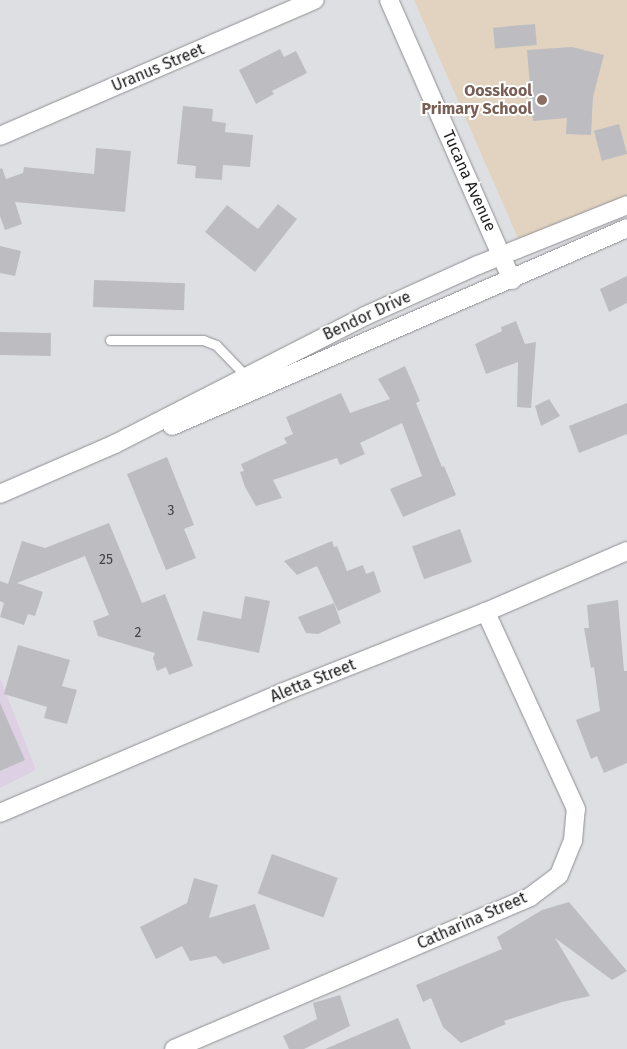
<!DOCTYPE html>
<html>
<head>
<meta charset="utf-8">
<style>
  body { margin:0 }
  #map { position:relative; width:627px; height:1049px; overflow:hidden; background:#dedfe3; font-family:"Fira Sans",sans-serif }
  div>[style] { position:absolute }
  .commercial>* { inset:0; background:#ddd0e3 }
  .education>* { inset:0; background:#e1d3c0 }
  .building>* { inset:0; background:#bdbdc1; transform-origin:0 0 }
  .roads { filter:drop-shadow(0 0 1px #8f8f93) drop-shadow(0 0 1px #8f8f93) }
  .service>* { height:9px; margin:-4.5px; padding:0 4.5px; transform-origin:4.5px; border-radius:4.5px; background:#fff }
  .minor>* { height:18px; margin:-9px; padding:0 9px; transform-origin:9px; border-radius:9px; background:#fff }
  .dots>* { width:14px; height:14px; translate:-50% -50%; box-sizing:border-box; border:2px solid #fff; border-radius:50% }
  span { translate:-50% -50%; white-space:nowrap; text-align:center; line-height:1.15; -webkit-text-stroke:4px #fff; paint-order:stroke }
  .number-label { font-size:14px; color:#444447 }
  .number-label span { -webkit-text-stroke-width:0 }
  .street-label { font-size:16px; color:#1c1c1e }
  .education-label { font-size:16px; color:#785e54; font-weight:700 }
  .right { translate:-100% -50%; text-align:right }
</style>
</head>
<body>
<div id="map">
  <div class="commercial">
    <div style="clip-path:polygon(0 678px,36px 770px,0 788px)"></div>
  </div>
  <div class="education">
    <div style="clip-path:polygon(414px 0,627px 0,627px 201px,521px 245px)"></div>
  </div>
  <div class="building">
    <div style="left:535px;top:24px;width:21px;height:42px;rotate:85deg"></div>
    <div style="clip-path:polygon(572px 47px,604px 55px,593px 97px,591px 135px,566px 134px,567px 118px,533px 121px,527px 50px)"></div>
    <div style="clip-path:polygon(280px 49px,284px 57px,296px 51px,307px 73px,272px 91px,274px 94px,256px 104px,239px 70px)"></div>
    <div style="clip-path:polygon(183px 106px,213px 109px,212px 121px,226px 123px,225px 132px,253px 135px,250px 167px,223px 165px,222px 180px,195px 178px,196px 166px,177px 164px)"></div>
    <div style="left:619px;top:124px;width:31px;height:26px;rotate:75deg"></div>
    <div style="clip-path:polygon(96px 148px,131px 151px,125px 212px,15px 202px,22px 224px,5px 230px,0 216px,0 169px,2px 168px,6px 179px,23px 173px,24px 167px,94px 174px)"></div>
    <div style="clip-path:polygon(278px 204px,297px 219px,255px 272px,205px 232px,227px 205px,258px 229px)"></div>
    <div style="clip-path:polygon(0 246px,21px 251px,15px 276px,0 273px)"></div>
    <div style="clip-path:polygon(627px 276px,627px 303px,609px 312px,600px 289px)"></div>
    <div style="left:94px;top:280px;width:91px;height:27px;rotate:2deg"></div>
    <div style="clip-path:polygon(516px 321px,525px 344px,536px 342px,531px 408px,517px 407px,518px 362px,486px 374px,475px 344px,502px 331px,501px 327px)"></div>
    <div style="left:0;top:332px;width:51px;height:23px;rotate:1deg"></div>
    <div style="clip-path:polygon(405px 366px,420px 401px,416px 403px,442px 467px,444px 466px,456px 495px,403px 517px,390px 489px,422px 476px,402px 423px,360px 443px,365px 454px,340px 465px,337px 458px,273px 480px,282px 498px,256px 506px,245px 487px,240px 472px,244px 471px,241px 464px,287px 443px,284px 438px,293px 434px,286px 417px,341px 393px,350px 413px,390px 399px,378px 379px)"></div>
    <div style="clip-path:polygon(549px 399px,560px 416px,541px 426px,535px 406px)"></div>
    <div style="clip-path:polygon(627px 403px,627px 434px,579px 453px,569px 426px)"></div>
    <div style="clip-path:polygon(167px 457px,194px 525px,184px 529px,196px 558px,166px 570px,127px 474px)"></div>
    <div style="clip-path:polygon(109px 523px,142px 603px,165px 594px,193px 666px,169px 675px,166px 667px,157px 671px,153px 658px,155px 653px,98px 636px,93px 621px,109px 615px,85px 556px,17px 583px,43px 592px,35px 616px,28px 614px,24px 625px,0 617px,4px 603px,0 601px,0 581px,8px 584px,22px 541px,45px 548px)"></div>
    <div style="left:460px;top:529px;width:35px;height:51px;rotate:70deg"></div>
    <div style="clip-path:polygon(332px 541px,334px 547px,337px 546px,347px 571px,363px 565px,366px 574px,374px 571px,381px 592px,338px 611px,317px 566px,297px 575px,284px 561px)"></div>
    <div style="clip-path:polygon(245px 596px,270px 601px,259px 653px,197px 640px,203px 611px,241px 619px)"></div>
    <div style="clip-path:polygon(618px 600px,624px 671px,627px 671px,627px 763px,604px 773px,597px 756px,591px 759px,576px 720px,600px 711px,594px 667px,591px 668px,584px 628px,589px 628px,587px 605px)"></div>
    <div style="clip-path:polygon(334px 603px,341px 623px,318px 634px,306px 633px,298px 617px)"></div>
    <div style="clip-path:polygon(18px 645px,70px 660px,62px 686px,77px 690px,67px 724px,44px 718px,47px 707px,4px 694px)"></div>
    <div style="clip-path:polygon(0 703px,25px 760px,0 771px)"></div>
    <div style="left:272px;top:854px;width:70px;height:42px;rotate:20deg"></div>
    <div style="clip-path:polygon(194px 878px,218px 885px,209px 918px,255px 904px,270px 949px,223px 964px,216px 956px,190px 961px,182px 946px,156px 959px,140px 927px,187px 903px)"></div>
    <div style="clip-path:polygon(569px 902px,627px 971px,612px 980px,555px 938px,590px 996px,562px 1002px,504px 1021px,506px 1024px,461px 1043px,443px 1027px,431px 998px,423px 1002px,416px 985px,502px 949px,497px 937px,542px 910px)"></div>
    <div style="clip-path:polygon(340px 995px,350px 1026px,304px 1049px,289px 1049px,283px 1036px,317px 1019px,313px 1003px)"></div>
    <div style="clip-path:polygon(398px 1018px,411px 1049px,325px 1049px)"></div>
  </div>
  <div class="roads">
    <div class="service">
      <div style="left:110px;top:340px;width:93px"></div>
      <div style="left:203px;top:340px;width:14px;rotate:21deg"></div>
      <div style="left:216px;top:345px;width:43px;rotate:45.9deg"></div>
    </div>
    <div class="minor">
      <div style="left:389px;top:0;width:306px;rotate:66.3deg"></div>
      <div style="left:0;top:136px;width:343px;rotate:-23.4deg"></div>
      <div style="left:172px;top:426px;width:496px;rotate:-23.5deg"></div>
      <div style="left:0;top:494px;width:125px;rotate:-23.5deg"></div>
      <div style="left:115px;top:444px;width:281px;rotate:-27.1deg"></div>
      <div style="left:365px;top:316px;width:124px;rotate:-24.3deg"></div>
      <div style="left:478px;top:265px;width:161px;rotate:-21.9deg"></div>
      <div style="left:0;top:813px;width:306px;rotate:-23.1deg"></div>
      <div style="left:281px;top:693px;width:220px;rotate:-21.6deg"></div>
      <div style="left:486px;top:612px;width:154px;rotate:-23.4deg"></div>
      <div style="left:174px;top:1049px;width:387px;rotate:-23.1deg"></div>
      <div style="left:530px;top:897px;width:36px;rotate:-37deg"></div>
      <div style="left:559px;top:875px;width:37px;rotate:-68deg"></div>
      <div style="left:573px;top:841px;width:32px;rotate:-85deg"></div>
      <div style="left:576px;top:809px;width:217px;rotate:-114.6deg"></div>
    </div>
  </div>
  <div class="dots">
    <div style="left:542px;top:100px;background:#8d6e63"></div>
  </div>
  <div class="number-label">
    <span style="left:171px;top:511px">3</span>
    <span style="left:106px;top:560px">25</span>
    <span style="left:138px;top:633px">2</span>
  </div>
  <div class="street-label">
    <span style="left:158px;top:68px;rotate:-23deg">Uranus Street</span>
    <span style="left:469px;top:181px;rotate:66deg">Tucana Avenue</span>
    <span style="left:367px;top:316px;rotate:-25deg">Bendor Drive</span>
    <span style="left:313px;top:681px;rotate:-22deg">Aletta Street</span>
    <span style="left:472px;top:921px;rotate:-24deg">Catharina Street</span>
  </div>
  <div class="education-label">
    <span class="right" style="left:532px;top:100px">Oosskool<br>Primary School</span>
  </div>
</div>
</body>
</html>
